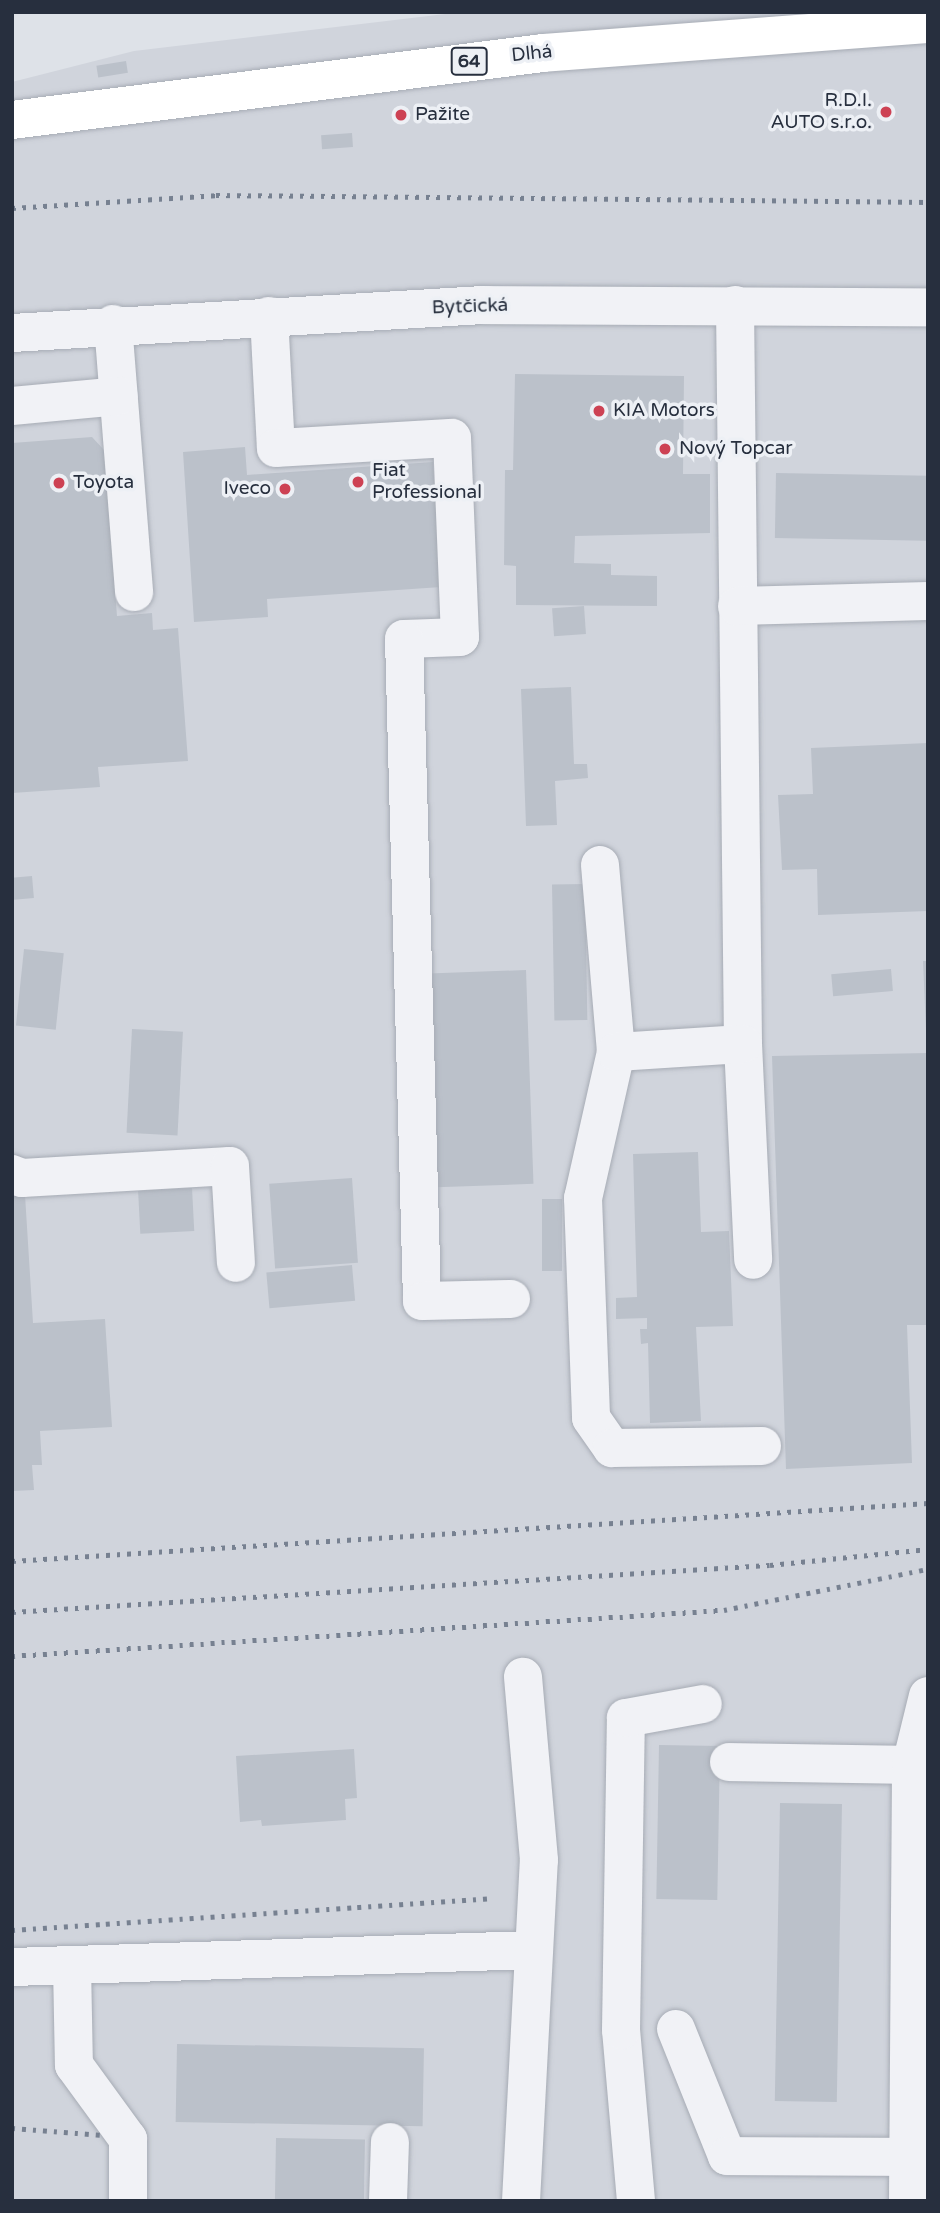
<!DOCTYPE html>
<html>
<head>
<meta charset="utf-8">
<style>
  body { margin:0 }
  #map { position:relative; width:940px; height:2213px; overflow:hidden; background:#dee2e8; font-family:"Varela Round",sans-serif }
  div>[style] { position:absolute }
  .built>* { inset:0; background:#d0d4dc }
  .building>* { inset:0; background:#bbc1ca; transform-origin:0 0 }
  .roads { filter:drop-shadow(0 0 2px #a7acb5) drop-shadow(0 0 2px #a7acb5) }
  .minor>* { height:38px; margin:-19px; padding:0 19px; transform-origin:19px; border-radius:19px; background:#f1f2f6 }
  .major>* { height:38px; margin:-19px; padding:0 19px; transform-origin:19px; border-radius:19px; background:#fff }
  .rail>* { height:5px; margin-top:-2.5px; transform-origin:0; background:repeating-linear-gradient(90deg,#778191 0 3.5px,transparent 0 10.5px) }
  .dots>* { width:19px; height:19px; translate:-50% -50%; box-sizing:border-box; border:4px solid #edf0f5; border-radius:50% }
  span { translate:-50% -50%; white-space:nowrap; text-align:center; line-height:1.15; -webkit-text-stroke:7px #edf0f5; paint-order:stroke }
  .shield-label span { padding:2px 5px; background:#edf0f5; border:2px solid; border-radius:5px; -webkit-text-stroke-width:0 }
  .shield-label { font-size:18px; color:#272f3e; font-weight:700 }
  .street-label { font-size:19px; color:#272f3e }
  .poi-label { font-size:19px; color:#272f3e }
  .right { translate:-100% -50%; text-align:right }
  .left { translate:0 -50%; text-align:left }
  .frame { position:absolute; inset:0; border:14px solid #272f3e; pointer-events:none }
</style>
</head>
<body>
<div id="map">
  <div class="built">
    <div style="clip-path:polygon(462px 12px,928px 12px,928px 2201px,12px 2201px,12px 82px,134px 51px)"></div>
  </div>
  <div class="building">
    <div style="left:126px;top:61px;width:12px;height:30px;rotate:81deg"></div>
    <div style="left:352px;top:133px;width:14px;height:31px;rotate:86deg"></div>
    <div style="clip-path:polygon(515px 374px,684px 376px,683px 474px,710px 474px,710px 533px,575px 536px,574px 563px,611px 564px,611px 575px,657px 576px,657px 606px,516px 605px,516px 566px,504px 565px,505px 470px,513px 470px)"></div>
    <div style="clip-path:polygon(92px 437px,104px 450px,117px 616px,152px 613px,153px 630px,178px 628px,188px 761px,98px 767px,100px 787px,12px 793px,12px 443px)"></div>
    <div style="clip-path:polygon(245px 447px,247px 475px,433px 462px,441px 587px,267px 599px,268px 617px,194px 622px,183px 452px)"></div>
    <div style="left:776px;top:473px;width:152px;height:65px;rotate:1deg"></div>
    <div style="left:584px;top:606px;width:28px;height:32px;rotate:86deg"></div>
    <div style="clip-path:polygon(571px 687px,574px 764px,587px 764px,588px 778px,555px 781px,557px 825px,526px 826px,521px 689px)"></div>
    <div style="clip-path:polygon(928px 743px,928px 911px,818px 915px,817px 869px,782px 870px,778px 795px,813px 794px,811px 748px)"></div>
    <div style="left:32px;top:876px;width:22px;height:20px;rotate:85deg"></div>
    <div style="left:585px;top:884px;width:136px;height:33px;rotate:89deg"></div>
    <div style="left:24px;top:949px;width:40px;height:77px;rotate:6deg"></div>
    <div style="clip-path:polygon(923px 961px,928px 961px,928px 1030px,926px 1030px)"></div>
    <div style="left:891px;top:969px;width:22px;height:60px;rotate:85deg"></div>
    <div style="left:526px;top:970px;width:214px;height:97px;rotate:88deg"></div>
    <div style="left:132px;top:1029px;width:51px;height:104px;rotate:3deg"></div>
    <div style="clip-path:polygon(928px 1053px,928px 1325px,907px 1325px,912px 1463px,786px 1469px,772px 1056px)"></div>
    <div style="clip-path:polygon(698px 1152px,701px 1232px,729px 1231px,733px 1326px,696px 1327px,701px 1421px,650px 1423px,648px 1343px,641px 1344px,640px 1329px,647px 1329px,647px 1318px,616px 1319px,616px 1298px,637px 1297px,633px 1154px)"></div>
    <div style="left:352px;top:1178px;width:85px;height:83px;rotate:86deg"></div>
    <div style="left:192px;top:1188px;width:43px;height:54px;rotate:87deg"></div>
    <div style="clip-path:polygon(12px 1195px,25px 1195px,33px 1323px,105px 1319px,112px 1427px,40px 1431px,42px 1465px,32px 1465px,34px 1490px,12px 1491px)"></div>
    <div style="left:542px;top:1199px;width:20px;height:72px"></div>
    <div style="left:352px;top:1265px;width:36px;height:86px;rotate:85deg"></div>
    <div style="left:659px;top:1745px;width:61px;height:154px;rotate:1deg"></div>
    <div style="clip-path:polygon(354px 1749px,357px 1798px,345px 1799px,346px 1820px,262px 1826px,261px 1820px,240px 1822px,236px 1756px)"></div>
    <div style="left:780px;top:1803px;width:62px;height:298px;rotate:1deg"></div>
    <div style="left:177px;top:2044px;width:247px;height:78px;rotate:1deg"></div>
    <div style="left:276px;top:2138px;width:89px;height:63px;rotate:1deg"></div>
  </div>
  <div class="roads">
    <div class="minor">
      <div style="left:735px;top:305px;width:739px;rotate:89.38deg"></div>
      <div style="left:743px;top:1044px;width:216px;rotate:87.3deg"></div>
      <div style="left:269px;top:316px;width:132px;rotate:87deg"></div>
      <div style="left:276px;top:448px;width:176px;rotate:-3.3deg"></div>
      <div style="left:452px;top:438px;width:199px;rotate:87.7deg"></div>
      <div style="left:460px;top:637px;width:56px;rotate:178deg"></div>
      <div style="left:404px;top:639px;width:662px;rotate:88.44deg"></div>
      <div style="left:422px;top:1301px;width:89px;rotate:-1.3deg"></div>
      <div style="left:113px;top:324px;width:269px;rotate:85.5deg"></div>
      <div style="left:12px;top:333px;width:475px;rotate:-3.4deg"></div>
      <div style="left:486px;top:305px;width:442px;rotate:0.3deg"></div>
      <div style="left:12px;top:406px;width:107px;rotate:-5.3deg"></div>
      <div style="left:737px;top:606px;width:191px;rotate:-1.5deg"></div>
      <div style="left:600px;top:865px;width:188px;rotate:85.1deg"></div>
      <div style="left:616px;top:1052px;width:150px;rotate:102.7deg"></div>
      <div style="left:583px;top:1198px;width:220px;rotate:87.9deg"></div>
      <div style="left:591px;top:1418px;width:37px;rotate:55deg"></div>
      <div style="left:612px;top:1448px;width:150px;rotate:-0.8deg"></div>
      <div style="left:616px;top:1052px;width:127px;rotate:-3.6deg"></div>
      <div style="left:12px;top:1174px;width:11px;rotate:22deg"></div>
      <div style="left:22px;top:1178px;width:208px;rotate:-3.3deg"></div>
      <div style="left:230px;top:1166px;width:97px;rotate:86.5deg"></div>
      <div style="left:729px;top:1762px;width:199px;rotate:0.9deg"></div>
      <div style="left:72px;top:1965px;width:100px;rotate:88.9deg"></div>
      <div style="left:74px;top:2065px;width:92px;rotate:53.9deg"></div>
      <div style="left:128px;top:2139px;width:62px;rotate:90deg"></div>
      <div style="left:12px;top:1967px;width:522px;rotate:-1.87deg"></div>
      <div style="left:676px;top:2029px;width:137px;rotate:68.1deg"></div>
      <div style="left:727px;top:2156px;width:181px;rotate:0.3deg"></div>
      <div style="left:388px;top:2201px;width:59px;rotate:-88.1deg"></div>
      <div style="left:521px;top:2201px;width:341px;rotate:-87deg"></div>
      <div style="left:539px;top:1860px;width:184px;rotate:-95deg"></div>
      <div style="left:636px;top:2201px;width:172px;rotate:-95deg"></div>
      <div style="left:621px;top:2030px;width:312px;rotate:-89.1deg"></div>
      <div style="left:626px;top:1718px;width:78px;rotate:-10.3deg"></div>
      <div style="left:908px;top:2201px;width:436px;rotate:-89.6deg"></div>
      <div style="left:911px;top:1765px;width:71px;rotate:-76.2deg"></div>
    </div>
    <div class="major">
      <div style="left:12px;top:120px;width:535px;rotate:-7.19deg"></div>
      <div style="left:543px;top:53px;width:386px;rotate:-4.3deg"></div>
    </div>
  </div>
  <div class="rail">
    <div style="left:12px;top:208px;width:204px;rotate:-3.6deg"></div>
    <div style="left:216px;top:195px;width:712px;rotate:0.56deg"></div>
    <div style="left:12px;top:1561px;width:918px;rotate:-3.62deg"></div>
    <div style="left:12px;top:1612px;width:759px;rotate:-3.55deg"></div>
    <div style="left:770px;top:1565px;width:159px;rotate:-5.8deg"></div>
    <div style="left:12px;top:1656px;width:713px;rotate:-3.7deg"></div>
    <div style="left:724px;top:1610px;width:208px;rotate:-11.4deg"></div>
    <div style="left:12px;top:1930px;width:480px;rotate:-3.8deg"></div>
    <div style="left:12px;top:2128px;width:91px;rotate:4.4deg"></div>
  </div>
  <div class="dots">
    <div style="left:886px;top:112px;background:#cd4254"></div>
    <div style="left:401px;top:115px;background:#cd4254"></div>
    <div style="left:599px;top:411px;background:#cd4254"></div>
    <div style="left:665px;top:449px;background:#cd4254"></div>
    <div style="left:358px;top:482px;background:#cd4254"></div>
    <div style="left:59px;top:483px;background:#cd4254"></div>
    <div style="left:285px;top:489px;background:#cd4254"></div>
  </div>
  <div class="shield-label">
    <span style="left:469px;top:61px">64</span>
  </div>
  <div class="street-label">
    <span style="left:532px;top:54px;rotate:-6deg">Dlhá</span>
    <span style="left:470px;top:307px;rotate:-2deg">Bytčická</span>
  </div>
  <div class="poi-label">
    <span class="right" style="left:872px;top:112px">R.D.I.<br>AUTO s.r.o.</span>
    <span class="left" style="left:415px;top:115px">Pažite</span>
    <span class="left" style="left:613px;top:411px">KIA Motors</span>
    <span class="left" style="left:679px;top:449px">Nový Topcar</span>
    <span class="left" style="left:372px;top:482px">Fiat<br>Professional</span>
    <span class="left" style="left:73px;top:483px">Toyota</span>
    <span class="right" style="left:271px;top:489px">Iveco</span>
  </div>
  <div class="frame"></div>
</div>
</body>
</html>
